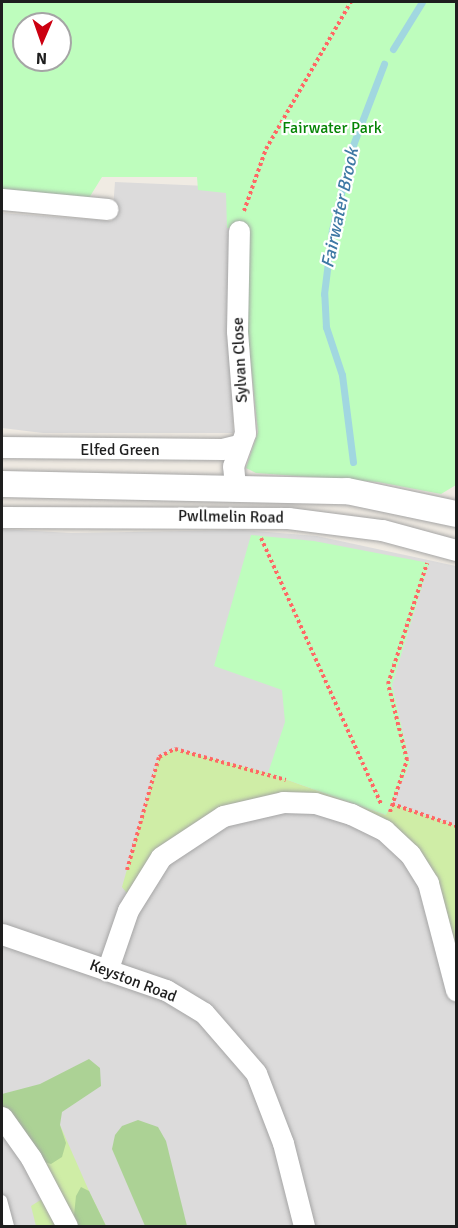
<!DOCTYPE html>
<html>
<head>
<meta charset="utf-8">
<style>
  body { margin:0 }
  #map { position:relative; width:458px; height:1228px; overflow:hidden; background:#f0ebe3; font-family:Signika,sans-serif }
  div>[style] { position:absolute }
  .residential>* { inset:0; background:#dcdbdb }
  .grass>* { inset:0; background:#cfeda6 }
  .forest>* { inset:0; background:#acd295 }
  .park>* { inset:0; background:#befdbd }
  .stream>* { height:7px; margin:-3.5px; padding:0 3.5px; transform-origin:3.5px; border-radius:3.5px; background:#a1d7e0 }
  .path>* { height:4px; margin-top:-2px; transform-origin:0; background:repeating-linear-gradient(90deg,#ff6865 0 3px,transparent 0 6px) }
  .roads { filter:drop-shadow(0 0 2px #a5a5a5) drop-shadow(0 0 2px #a5a5a5) }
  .service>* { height:10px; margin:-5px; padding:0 5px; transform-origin:5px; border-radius:5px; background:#fff }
  .minor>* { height:21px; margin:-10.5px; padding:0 10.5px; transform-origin:10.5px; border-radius:10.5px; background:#fff }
  .tertiary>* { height:26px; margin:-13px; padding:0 13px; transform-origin:13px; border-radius:13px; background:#fff }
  span { translate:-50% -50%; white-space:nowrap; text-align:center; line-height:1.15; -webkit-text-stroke:4.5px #fff; paint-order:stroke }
  .park-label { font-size:16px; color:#058405 }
  .street-label { font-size:16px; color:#1e1e1e }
  .water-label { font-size:18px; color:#3f79a4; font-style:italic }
  .frame { position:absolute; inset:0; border:3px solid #1e1e1e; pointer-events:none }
  .north { position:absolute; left:12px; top:12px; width:60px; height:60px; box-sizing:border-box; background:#fff; border:2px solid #a5a5a5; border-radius:50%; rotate:182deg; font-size:16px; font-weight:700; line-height:24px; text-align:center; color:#1e1e1e }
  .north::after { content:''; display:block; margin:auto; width:21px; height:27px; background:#c01; clip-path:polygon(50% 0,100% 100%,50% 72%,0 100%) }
</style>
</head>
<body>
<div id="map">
  <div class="residential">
    <div style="clip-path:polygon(115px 182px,230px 187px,233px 433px,43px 433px,2px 428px,2px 213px,112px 221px)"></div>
    <div style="clip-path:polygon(2px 529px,71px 533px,242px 530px,317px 536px,456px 566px,456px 1226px,2px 1226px)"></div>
  </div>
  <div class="grass">
    <div style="clip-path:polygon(175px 749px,268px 773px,385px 815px,393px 804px,456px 826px,456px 980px,410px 854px,315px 803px,189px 836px,133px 901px,122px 887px,159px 757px)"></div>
    <div style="clip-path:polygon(60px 1125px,89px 1191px,106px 1226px,36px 1226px,31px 1206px,50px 1194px,31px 1158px)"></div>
  </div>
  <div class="forest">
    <div style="clip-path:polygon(89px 1059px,100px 1068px,101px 1086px,62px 1112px,60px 1125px,66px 1143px,62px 1157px,51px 1164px,31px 1158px,2px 1117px,2px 1094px,40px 1084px)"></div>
    <div style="clip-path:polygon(138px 1120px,158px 1127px,166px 1141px,187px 1226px,145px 1226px,112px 1149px,115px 1135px,122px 1126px)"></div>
    <div style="clip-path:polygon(81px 1187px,89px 1191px,106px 1226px,79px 1226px,74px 1215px,76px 1196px)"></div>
  </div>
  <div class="park">
    <div style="clip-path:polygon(evenodd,2px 2px,456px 2px,456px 485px,441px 494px,378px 482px,256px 473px,246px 468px,258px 432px,247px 328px,249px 228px,227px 228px,226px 193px,198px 190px,197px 177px,102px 177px,89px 198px,2px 191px,2px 2px,24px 24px,60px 24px,60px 60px,24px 60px,24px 24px)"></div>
    <div style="clip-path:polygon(251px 535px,314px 541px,429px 563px,392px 685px,410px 764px,386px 815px,268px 773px,285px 722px,282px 690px,214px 666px)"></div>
  </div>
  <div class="stream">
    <div style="left:393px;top:49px;width:55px;rotate:-58.3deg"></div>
    <div style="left:353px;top:462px;width:88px;rotate:-97.2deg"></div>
    <div style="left:342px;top:375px;width:51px;rotate:-108.4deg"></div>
    <div style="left:326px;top:327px;width:33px;rotate:-93deg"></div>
    <div style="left:324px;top:294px;width:64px;rotate:-82.9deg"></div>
    <div style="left:332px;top:230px;width:88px;rotate:-76.1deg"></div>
    <div style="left:353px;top:145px;width:87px;rotate:-69.1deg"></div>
  </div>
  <div class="path">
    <div style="left:244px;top:211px;width:66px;rotate:-70.5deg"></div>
    <div style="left:266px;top:149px;width:170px;rotate:-60deg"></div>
    <div style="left:261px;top:538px;width:292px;rotate:65.7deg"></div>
    <div style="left:392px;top:804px;width:68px;rotate:19deg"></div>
    <div style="left:390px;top:812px;width:55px;rotate:-71.9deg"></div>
    <div style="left:407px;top:760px;width:78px;rotate:-104deg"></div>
    <div style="left:388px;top:684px;width:127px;rotate:-72.1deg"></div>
    <div style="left:127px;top:870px;width:117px;rotate:-74.2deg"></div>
    <div style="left:159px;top:757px;width:18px;rotate:-27deg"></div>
    <div style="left:175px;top:749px;width:115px;rotate:15.6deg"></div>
  </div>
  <div class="roads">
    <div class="service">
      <div style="left:2px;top:1200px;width:27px;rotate:75deg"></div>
    </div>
    <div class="minor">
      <div style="left:2px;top:199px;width:106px;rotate:5.4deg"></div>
      <div style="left:2px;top:447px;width:220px;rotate:0.5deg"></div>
      <div style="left:222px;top:449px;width:16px;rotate:-14deg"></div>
      <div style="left:235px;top:487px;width:21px;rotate:-95deg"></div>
      <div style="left:233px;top:466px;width:35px;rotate:-70deg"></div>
      <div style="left:245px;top:433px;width:102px;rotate:-94.5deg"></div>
      <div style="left:237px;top:331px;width:100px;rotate:-88.9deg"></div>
      <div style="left:2px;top:517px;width:286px;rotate:0.2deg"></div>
      <div style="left:288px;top:518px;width:95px;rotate:7.3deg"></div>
      <div style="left:382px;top:530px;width:77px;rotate:15.1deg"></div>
      <div style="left:2px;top:934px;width:173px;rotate:18.9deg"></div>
      <div style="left:166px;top:990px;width:44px;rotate:31.2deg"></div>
      <div style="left:204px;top:1013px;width:79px;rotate:49.1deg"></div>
      <div style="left:256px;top:1073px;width:75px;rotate:68.9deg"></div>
      <div style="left:283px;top:1143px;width:86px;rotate:75.8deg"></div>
      <div style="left:108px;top:968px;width:61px;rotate:-71deg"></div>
      <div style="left:128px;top:910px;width:62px;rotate:-58.1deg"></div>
      <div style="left:161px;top:857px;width:74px;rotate:-33.5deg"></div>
      <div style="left:223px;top:816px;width:62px;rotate:-13.1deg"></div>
      <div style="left:283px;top:802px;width:32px;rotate:2deg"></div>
      <div style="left:315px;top:803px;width:38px;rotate:17deg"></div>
      <div style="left:351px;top:814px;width:37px;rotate:26deg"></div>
      <div style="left:384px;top:830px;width:35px;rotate:43deg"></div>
      <div style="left:410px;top:854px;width:34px;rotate:58deg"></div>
      <div style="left:428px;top:883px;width:111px;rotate:75.3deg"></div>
      <div style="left:2px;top:1117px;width:50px;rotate:54.7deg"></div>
      <div style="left:31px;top:1158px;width:77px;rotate:62.1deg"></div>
    </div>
    <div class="tertiary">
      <div style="left:2px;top:484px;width:345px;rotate:1.2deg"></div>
      <div style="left:347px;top:491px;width:111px;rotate:11.9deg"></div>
    </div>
  </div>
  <div class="park-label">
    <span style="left:332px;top:128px">Fairwater Park</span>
  </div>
  <div class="street-label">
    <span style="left:240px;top:360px;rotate:-93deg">Sylvan Close</span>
    <span style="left:120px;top:450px">Elfed Green</span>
    <span style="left:231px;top:517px;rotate:1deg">Pwllmelin Road</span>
    <span style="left:133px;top:981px;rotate:21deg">Keyston Road</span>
  </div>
  <div class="water-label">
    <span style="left:340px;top:208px;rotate:-78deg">Fairwater Brook</span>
  </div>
  <div class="frame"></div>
  <div class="north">N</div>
</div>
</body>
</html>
